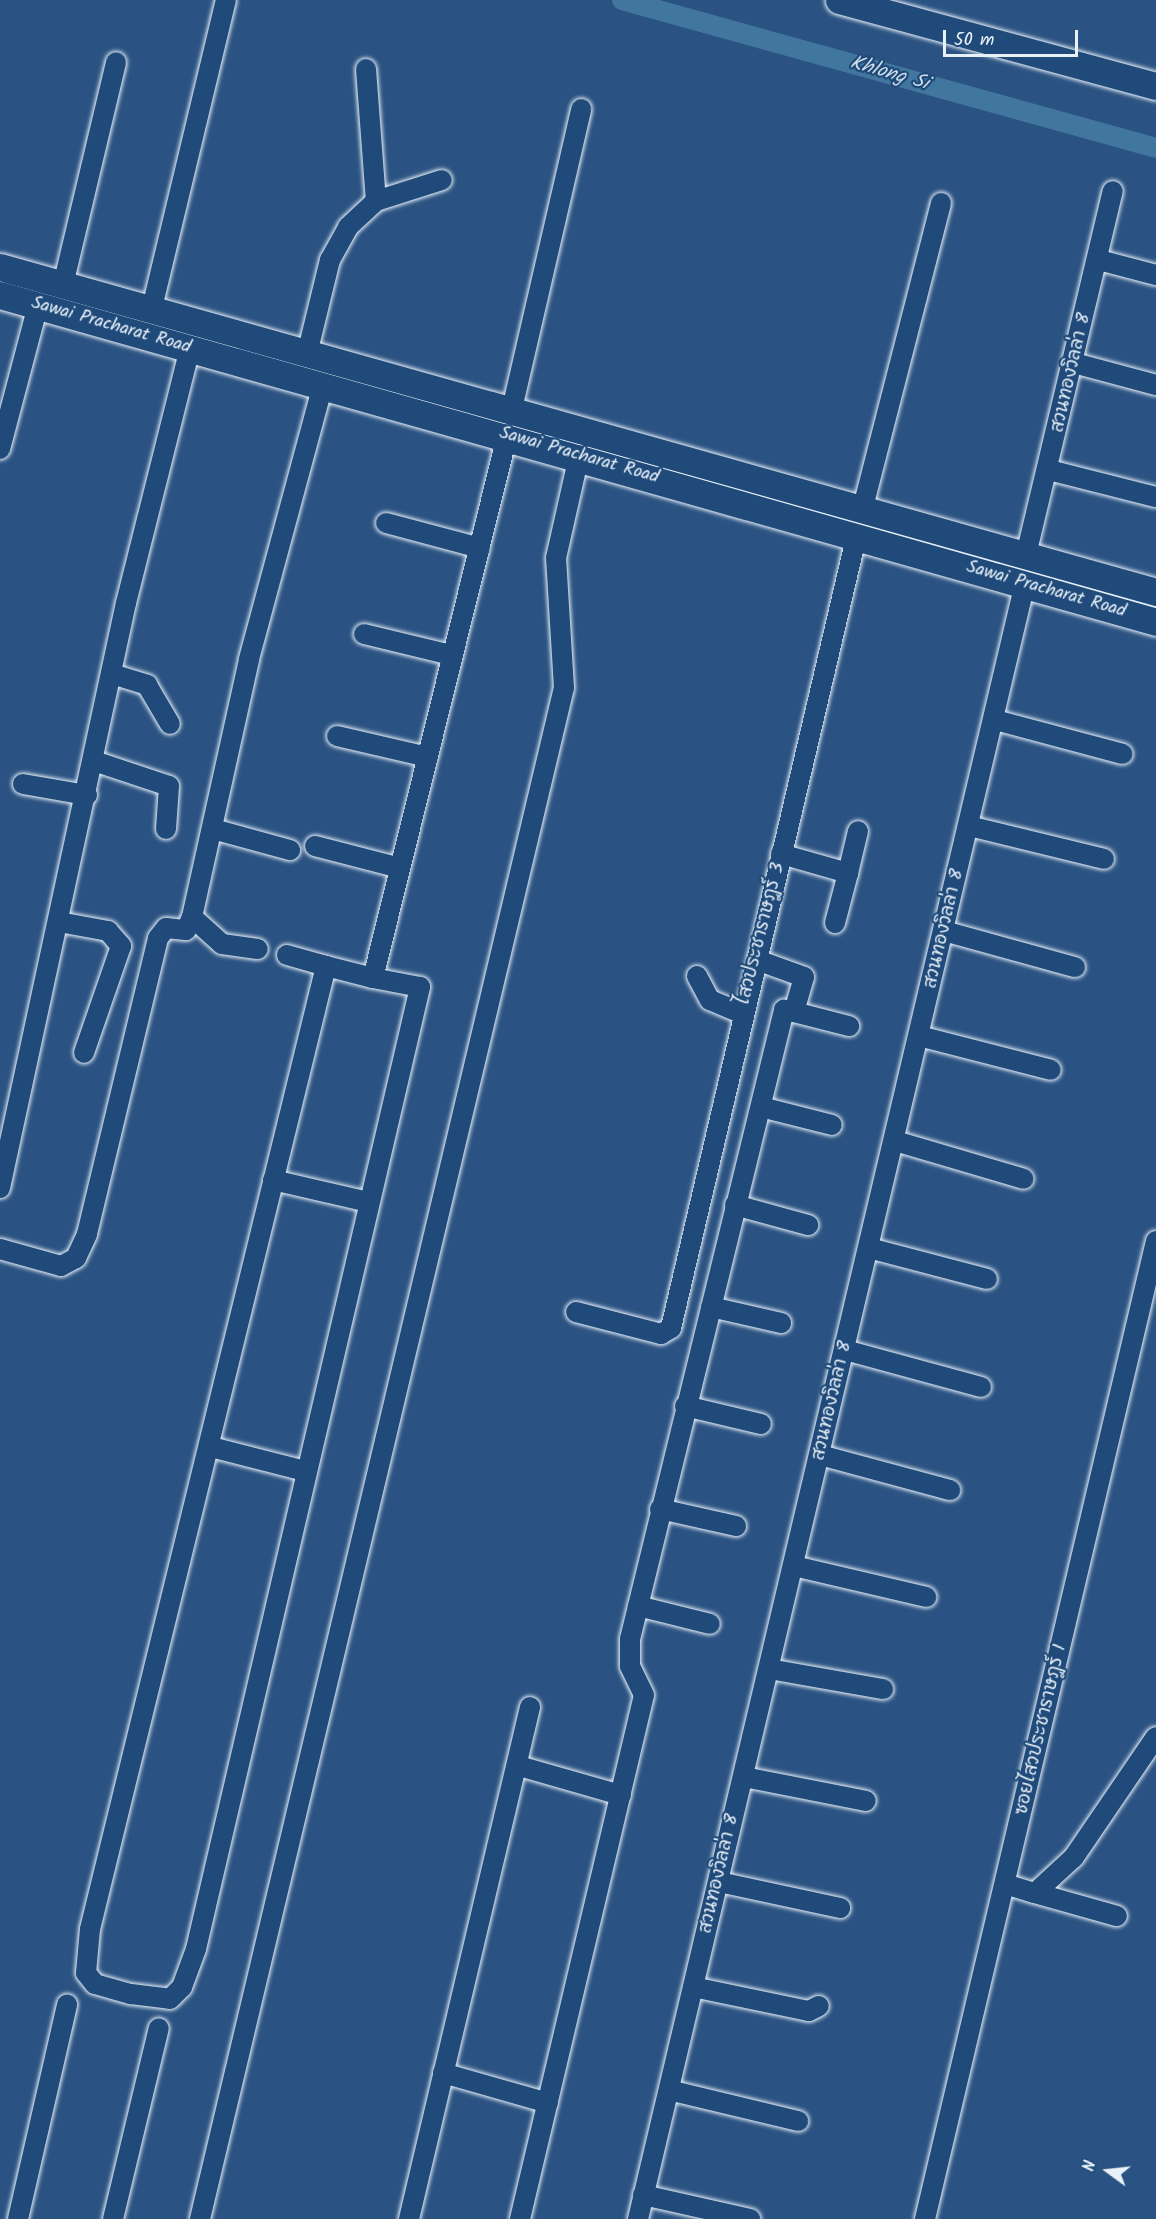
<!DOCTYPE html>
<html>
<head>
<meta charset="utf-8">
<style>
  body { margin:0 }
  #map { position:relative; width:1156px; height:2219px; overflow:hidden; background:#2a5282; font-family:Kalam,"Playpen Sans Thai",sans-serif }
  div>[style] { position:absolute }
  .canal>* { height:20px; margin:-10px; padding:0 10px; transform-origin:10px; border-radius:10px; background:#41769e }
  .roads { filter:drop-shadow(0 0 2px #e8f1f8) drop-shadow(0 0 2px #e8f1f8) }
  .street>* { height:20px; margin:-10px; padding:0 10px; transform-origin:10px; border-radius:10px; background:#1f4a7a }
  .secondary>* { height:27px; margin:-13.5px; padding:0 13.5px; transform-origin:13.5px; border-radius:13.5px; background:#1f4a7a }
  span { translate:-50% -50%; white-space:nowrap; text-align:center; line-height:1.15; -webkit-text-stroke:4.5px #1f4a7a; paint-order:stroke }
  .street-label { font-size:18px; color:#e8f1f8 }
  .water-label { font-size:20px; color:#cfdfea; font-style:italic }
  .north { position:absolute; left:1078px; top:2141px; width:60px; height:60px; -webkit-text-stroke:4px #1f4a7a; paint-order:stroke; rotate:285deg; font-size:16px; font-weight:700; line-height:24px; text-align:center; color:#e8f1f8 }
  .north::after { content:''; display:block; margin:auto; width:21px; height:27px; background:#e8f1f8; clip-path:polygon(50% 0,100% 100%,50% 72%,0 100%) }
  .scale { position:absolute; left:943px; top:30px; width:135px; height:27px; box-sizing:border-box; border:3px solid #e8f1f8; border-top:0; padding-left:8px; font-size:18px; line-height:21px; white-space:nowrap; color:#e8f1f8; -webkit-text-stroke:4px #1f4a7a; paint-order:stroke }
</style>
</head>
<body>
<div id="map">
  <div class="canal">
    <div style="left:622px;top:0;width:554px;rotate:15.49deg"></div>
  </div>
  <div class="roads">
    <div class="street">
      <div style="left:366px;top:69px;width:132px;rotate:85.7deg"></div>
      <div style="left:1099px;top:260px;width:59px;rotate:14.7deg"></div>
      <div style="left:63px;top:285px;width:229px;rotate:-76.6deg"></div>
      <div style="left:151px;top:312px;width:321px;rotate:-76.5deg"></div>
      <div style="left:307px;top:354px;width:97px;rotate:-76.3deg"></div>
      <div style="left:330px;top:260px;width:38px;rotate:-61deg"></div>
      <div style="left:348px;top:227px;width:38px;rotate:-43deg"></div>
      <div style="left:376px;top:201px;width:69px;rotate:-17.7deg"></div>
      <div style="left:1074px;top:363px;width:85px;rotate:15deg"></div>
      <div style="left:512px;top:409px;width:308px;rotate:-77deg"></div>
      <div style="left:0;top:449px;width:149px;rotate:-75.2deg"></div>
      <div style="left:1049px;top:470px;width:110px;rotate:14.2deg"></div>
      <div style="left:863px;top:507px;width:314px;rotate:-75.6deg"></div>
      <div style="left:386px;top:523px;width:97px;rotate:14.9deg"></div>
      <div style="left:1026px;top:555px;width:374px;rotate:-76.6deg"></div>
      <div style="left:364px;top:634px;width:89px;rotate:13.6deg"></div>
      <div style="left:112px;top:674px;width:37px;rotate:17deg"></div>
      <div style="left:147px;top:685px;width:45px;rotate:59.5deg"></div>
      <div style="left:995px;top:720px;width:132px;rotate:14.9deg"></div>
      <div style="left:337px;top:736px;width:93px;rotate:13deg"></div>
      <div style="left:94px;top:761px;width:79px;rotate:18.4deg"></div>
      <div style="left:169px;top:786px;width:43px;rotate:94deg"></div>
      <div style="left:23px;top:784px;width:65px;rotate:9.8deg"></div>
      <div style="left:969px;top:826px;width:139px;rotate:13.7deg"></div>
      <div style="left:213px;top:829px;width:80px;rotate:15.3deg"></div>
      <div style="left:315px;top:846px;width:88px;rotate:14.5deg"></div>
      <div style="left:781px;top:854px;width:70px;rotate:15.8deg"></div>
      <div style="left:848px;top:873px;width:43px;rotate:-76.6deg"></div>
      <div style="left:192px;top:917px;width:40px;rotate:42deg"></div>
      <div style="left:222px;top:944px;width:36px;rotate:8deg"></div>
      <div style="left:59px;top:922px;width:50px;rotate:10.4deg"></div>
      <div style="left:108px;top:931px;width:20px;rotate:49deg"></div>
      <div style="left:121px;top:946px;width:113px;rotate:109.1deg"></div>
      <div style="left:835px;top:923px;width:52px;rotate:-75.4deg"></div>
      <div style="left:944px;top:931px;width:136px;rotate:15.4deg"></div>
      <div style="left:287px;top:955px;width:41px;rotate:15.8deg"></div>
      <div style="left:757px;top:960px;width:50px;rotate:19.9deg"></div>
      <div style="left:804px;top:977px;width:36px;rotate:106deg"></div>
      <div style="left:794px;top:1012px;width:57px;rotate:14.3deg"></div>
      <div style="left:697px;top:976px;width:27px;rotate:62deg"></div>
      <div style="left:710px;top:1000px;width:36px;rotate:23deg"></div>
      <div style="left:373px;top:978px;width:49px;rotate:-165.7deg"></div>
      <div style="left:326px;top:966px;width:991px;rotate:103.77deg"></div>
      <div style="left:90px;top:1929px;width:44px;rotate:95.2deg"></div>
      <div style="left:86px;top:1973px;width:14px;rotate:51deg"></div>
      <div style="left:95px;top:1984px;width:37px;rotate:16deg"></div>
      <div style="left:131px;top:1994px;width:39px;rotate:7deg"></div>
      <div style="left:170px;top:1999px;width:17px;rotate:-45deg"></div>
      <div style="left:182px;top:1987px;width:40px;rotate:-69.8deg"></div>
      <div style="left:196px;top:1949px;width:988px;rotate:-76.89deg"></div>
      <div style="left:420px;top:987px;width:48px;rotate:-169.2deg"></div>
      <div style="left:373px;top:978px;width:558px;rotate:-76.11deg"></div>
      <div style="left:919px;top:1036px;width:136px;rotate:14.4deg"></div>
      <div style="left:761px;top:1107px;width:73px;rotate:14.2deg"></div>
      <div style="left:895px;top:1141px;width:134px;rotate:16.4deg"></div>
      <div style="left:273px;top:1180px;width:98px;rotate:13deg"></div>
      <div style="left:0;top:1188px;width:598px;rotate:-77.85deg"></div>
      <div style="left:126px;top:603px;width:263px;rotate:-75.9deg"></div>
      <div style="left:735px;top:1205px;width:76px;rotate:15.3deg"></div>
      <div style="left:869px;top:1248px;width:122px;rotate:14.7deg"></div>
      <div style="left:0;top:1249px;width:63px;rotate:15.6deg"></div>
      <div style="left:61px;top:1266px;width:17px;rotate:-28deg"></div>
      <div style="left:76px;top:1258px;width:26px;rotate:-65deg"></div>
      <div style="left:87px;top:1234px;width:304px;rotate:-76.5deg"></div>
      <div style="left:158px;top:938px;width:13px;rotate:-51deg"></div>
      <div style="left:166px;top:928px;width:20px;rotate:6deg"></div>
      <div style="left:186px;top:930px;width:14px;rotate:-65deg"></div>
      <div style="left:192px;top:917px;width:264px;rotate:-77.5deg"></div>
      <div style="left:249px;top:659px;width:284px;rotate:-74.9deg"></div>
      <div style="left:711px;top:1307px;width:72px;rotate:12.9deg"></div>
      <div style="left:576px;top:1312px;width:88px;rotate:14.5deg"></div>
      <div style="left:661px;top:1334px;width:12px;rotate:-31deg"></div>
      <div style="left:671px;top:1328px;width:815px;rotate:-76.82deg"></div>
      <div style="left:845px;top:1350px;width:141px;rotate:15.2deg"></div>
      <div style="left:685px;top:1406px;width:78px;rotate:13.3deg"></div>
      <div style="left:211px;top:1447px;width:97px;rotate:14.3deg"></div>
      <div style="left:820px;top:1455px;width:135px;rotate:15.1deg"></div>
      <div style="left:660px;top:1509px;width:78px;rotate:12.6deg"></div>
      <div style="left:794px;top:1566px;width:136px;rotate:13.2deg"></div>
      <div style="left:638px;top:1606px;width:74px;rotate:14deg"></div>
      <div style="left:769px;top:1669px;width:116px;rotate:10deg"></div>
      <div style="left:519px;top:1766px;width:106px;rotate:15.9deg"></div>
      <div style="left:744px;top:1777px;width:124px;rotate:11.1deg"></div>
      <div style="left:719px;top:1882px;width:124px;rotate:12.1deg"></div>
      <div style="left:1005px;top:1884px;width:31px;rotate:17deg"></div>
      <div style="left:1035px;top:1893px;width:53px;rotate:-42.7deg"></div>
      <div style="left:1074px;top:1857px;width:145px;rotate:-55.7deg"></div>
      <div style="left:1035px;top:1893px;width:85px;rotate:15.7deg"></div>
      <div style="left:693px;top:1987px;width:118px;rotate:11.7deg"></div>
      <div style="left:809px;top:2011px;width:11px;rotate:-27deg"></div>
      <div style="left:443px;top:2073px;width:109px;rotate:15.9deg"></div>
      <div style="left:669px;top:2090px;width:133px;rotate:13.5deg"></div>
      <div style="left:643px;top:2195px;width:110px;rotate:12.6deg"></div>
      <div style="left:18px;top:2219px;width:220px;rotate:-77.1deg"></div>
      <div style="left:113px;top:2219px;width:196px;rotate:-76.5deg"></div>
      <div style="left:200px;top:2219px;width:1574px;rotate:-76.63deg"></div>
      <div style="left:564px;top:688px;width:130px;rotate:-93.5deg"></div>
      <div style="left:556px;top:558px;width:105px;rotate:-77.3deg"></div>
      <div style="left:409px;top:2219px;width:526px;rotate:-76.7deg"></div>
      <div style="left:520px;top:2219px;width:538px;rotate:-76.69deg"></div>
      <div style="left:644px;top:1695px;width:32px;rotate:-116deg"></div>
      <div style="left:630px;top:1666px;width:27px;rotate:-90deg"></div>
      <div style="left:630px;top:1639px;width:648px;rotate:-76.24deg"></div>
      <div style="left:784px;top:1010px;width:10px;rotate:11deg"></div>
      <div style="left:638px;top:2219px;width:1681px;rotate:-76.69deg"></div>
      <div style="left:925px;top:2219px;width:1005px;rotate:-76.71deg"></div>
    </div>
    <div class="secondary">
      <div style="left:839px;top:0;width:328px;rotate:15.2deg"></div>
      <div style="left:0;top:267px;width:1201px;rotate:15.7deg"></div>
      <div style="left:0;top:295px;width:1201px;rotate:15.79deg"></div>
    </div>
  </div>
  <div class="street-label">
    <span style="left:111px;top:326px;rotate:16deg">Sawai Pracharat Road</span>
    <span style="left:1072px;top:373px;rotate:-77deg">สวนทองวิลล่า 8</span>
    <span style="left:579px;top:456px;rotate:16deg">Sawai Pracharat Road</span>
    <span style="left:1046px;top:590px;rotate:16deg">Sawai Pracharat Road</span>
    <span style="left:945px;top:929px;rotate:-77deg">สวนทองวิลล่า 8</span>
    <span style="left:762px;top:934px;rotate:-76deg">ไสวประชาราษฎร์ 3</span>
    <span style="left:833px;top:1401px;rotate:-77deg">สวนทองวิลล่า 8</span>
    <span style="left:1042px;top:1730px;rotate:-77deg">ซอยไสวประชาราษฎร์ 1</span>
    <span style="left:720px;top:1874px;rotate:-77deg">สวนทองวิลล่า 8</span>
  </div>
  <div class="water-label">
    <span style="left:889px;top:74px;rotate:16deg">Khlong Si</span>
  </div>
  <div class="north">N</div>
  <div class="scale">50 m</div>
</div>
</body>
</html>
